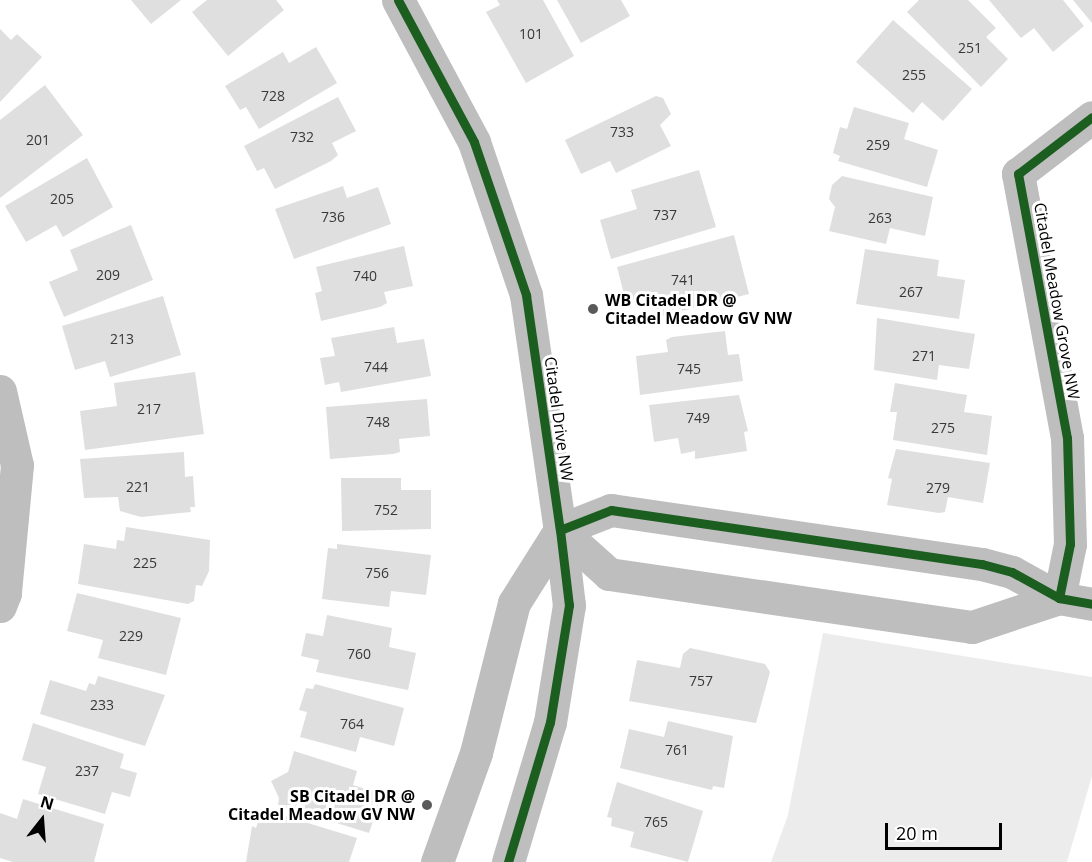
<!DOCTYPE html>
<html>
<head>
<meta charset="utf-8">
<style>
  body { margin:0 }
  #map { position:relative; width:1092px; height:862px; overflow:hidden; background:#fff; font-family:"Open Sans",sans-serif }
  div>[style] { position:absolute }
  .green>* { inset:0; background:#ececec }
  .building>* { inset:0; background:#dfdfdf }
  .minor>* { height:33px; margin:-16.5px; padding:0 16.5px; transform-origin:16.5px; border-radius:16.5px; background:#bebebe }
  .tertiary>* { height:33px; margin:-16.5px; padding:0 16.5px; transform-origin:16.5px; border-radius:16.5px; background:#bebebe }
  .cycleway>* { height:9px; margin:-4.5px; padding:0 4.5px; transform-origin:4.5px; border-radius:4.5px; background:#1b5e20 }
  .dots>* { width:16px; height:16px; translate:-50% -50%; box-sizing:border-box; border:3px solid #fff; border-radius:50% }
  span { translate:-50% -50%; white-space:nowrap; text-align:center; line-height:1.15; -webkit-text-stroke:6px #fff; paint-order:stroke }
  .number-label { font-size:14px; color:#383838 }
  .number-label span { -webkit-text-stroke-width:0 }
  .poi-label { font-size:16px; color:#000; font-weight:700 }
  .left { translate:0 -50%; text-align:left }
  .right { translate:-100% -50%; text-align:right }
  .street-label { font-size:16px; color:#000 }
  .north { position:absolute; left:12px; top:790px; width:60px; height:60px; -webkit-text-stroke:4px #fff; paint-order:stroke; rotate:17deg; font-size:16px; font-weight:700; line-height:24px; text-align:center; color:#000 }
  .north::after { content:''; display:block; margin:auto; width:21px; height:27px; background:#000; clip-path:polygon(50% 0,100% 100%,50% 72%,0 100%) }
  .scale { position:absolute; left:885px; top:823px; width:117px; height:27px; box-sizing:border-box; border:3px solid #000; border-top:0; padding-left:8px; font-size:18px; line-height:21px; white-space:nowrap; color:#000; -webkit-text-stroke:4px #fff; paint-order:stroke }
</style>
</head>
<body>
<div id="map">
  <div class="green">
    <div style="clip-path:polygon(823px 633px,1092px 677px,1092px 776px,1067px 862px,771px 862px,788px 815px)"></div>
  </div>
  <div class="building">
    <div style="clip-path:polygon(131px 0,181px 0,151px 24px)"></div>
    <div style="clip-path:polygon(207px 0,276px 0,284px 10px,228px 56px,192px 12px)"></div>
    <div style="clip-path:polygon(497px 0,543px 0,574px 56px,526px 83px,486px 12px,500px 5px)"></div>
    <div style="clip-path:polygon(557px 0,621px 0,630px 16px,581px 43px)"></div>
    <div style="clip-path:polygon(919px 0,968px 0,996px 28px,986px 37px,1008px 59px,981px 87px,907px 12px)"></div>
    <div style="clip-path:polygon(989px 0,1063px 0,1084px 26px,1053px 52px,1034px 28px,1021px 38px)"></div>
    <div style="clip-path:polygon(1073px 0,1092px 0,1092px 23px)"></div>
    <div style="clip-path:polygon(893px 20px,972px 89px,943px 121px,922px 102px,913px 113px,856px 62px)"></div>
    <div style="clip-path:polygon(0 29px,11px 40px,17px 34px,42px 57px,0 102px)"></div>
    <div style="clip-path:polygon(316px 47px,337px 83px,259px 129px,246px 107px,240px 110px,225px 86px,283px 52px,289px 63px)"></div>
    <div style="clip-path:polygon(45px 85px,83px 135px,0 198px,0 120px)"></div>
    <div style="clip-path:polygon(656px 96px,663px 98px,671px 114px,660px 125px,671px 146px,616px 173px,610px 161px,581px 174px,565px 140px)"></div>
    <div style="clip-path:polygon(338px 97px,356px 131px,332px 143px,338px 155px,331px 161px,275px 189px,264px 168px,257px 171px,244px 146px)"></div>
    <div style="clip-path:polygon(854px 107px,909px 123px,904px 139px,938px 150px,927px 187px,838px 161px,840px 156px,833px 153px,840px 127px,847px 129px)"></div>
    <div style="clip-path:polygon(87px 158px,113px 207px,63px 237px,56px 225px,26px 242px,5px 206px)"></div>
    <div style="clip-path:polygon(699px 170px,716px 227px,611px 259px,600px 220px,637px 209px,631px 190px)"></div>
    <div style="clip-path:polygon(842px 176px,933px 197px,925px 236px,890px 228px,886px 244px,829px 231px,835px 207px,829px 199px,832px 185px)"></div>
    <div style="clip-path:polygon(343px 186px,347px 198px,378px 187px,391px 224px,294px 259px,275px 209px)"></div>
    <div style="clip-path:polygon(131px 225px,153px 280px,64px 317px,49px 282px,78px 270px,70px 250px)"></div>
    <div style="clip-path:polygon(734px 235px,749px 294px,658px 317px,653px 295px,626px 302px,617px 267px)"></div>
    <div style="clip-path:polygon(404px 246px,413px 286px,384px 292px,387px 303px,380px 307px,321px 321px,315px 293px,322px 291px,316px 267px)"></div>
    <div style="clip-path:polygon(865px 249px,939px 260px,937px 276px,965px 280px,959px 319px,856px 304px)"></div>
    <div style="clip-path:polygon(163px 296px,181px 355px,110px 377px,105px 361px,75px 370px,62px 326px)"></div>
    <div style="clip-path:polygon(877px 318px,975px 334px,969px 369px,939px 365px,937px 380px,874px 370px)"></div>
    <div style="clip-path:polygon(394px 327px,397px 343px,424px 339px,431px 376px,341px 392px,339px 382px,325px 385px,320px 358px,335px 356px,331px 338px)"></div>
    <div style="clip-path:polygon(725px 331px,728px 355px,739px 354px,743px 381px,640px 395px,636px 356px,668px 352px,666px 340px,672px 337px)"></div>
    <div style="clip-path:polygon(195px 372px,204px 434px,85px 450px,80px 411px,117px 406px,114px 383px)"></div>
    <div style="clip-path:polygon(895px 383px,967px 395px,964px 412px,992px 416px,987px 455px,893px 440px,897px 412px,890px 412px)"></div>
    <div style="clip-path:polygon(739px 395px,748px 431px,744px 432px,747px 451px,695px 459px,695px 451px,681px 454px,678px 438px,654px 442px,649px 405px)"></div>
    <div style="clip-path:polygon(427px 399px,430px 436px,399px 439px,400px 452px,393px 454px,330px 459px,326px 407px)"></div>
    <div style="clip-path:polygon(896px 449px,990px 463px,983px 503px,948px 497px,945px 512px,939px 513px,887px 505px,892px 479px,888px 478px)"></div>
    <div style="clip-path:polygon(184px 452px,185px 477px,193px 476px,195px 507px,190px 507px,191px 512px,141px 517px,120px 511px,118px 497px,84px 498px,80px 459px)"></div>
    <div style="clip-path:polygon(341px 478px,401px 478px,401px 490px,431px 490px,431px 529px,342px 531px)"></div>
    <div style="clip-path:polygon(126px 527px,210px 540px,209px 571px,202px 586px,196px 585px,194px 601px,188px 604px,78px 584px,84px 544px,116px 549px,117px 540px,124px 541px)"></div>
    <div style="clip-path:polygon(337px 544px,431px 555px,426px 595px,391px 591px,389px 607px,322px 599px,328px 548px,337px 549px)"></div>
    <div style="clip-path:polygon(77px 593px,181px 618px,166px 675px,98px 658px,103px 640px,67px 631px)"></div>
    <div style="clip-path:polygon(327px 615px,392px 628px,389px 647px,416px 653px,408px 690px,316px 672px,319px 660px,301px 656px,306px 633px,323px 636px)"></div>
    <div style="clip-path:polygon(690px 648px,765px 664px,770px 672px,756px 723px,629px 701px,637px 660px,680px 668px,683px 654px)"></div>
    <div style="clip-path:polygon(98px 676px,165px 695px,145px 746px,40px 714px,50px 680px,86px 691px,89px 683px,95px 685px)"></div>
    <div style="clip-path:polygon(315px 684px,404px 708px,394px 746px,360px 737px,356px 752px,300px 737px,307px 712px,299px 710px,306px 688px,313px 689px)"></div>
    <div style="clip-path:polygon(668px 721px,733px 736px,724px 788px,713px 786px,712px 790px,620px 768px,629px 729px,664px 737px)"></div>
    <div style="clip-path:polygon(33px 723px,124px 754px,120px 768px,137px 773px,130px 797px,112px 792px,105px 814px,38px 794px,46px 767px,22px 760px)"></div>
    <div style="clip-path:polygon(294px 751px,357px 771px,353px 785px,382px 794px,369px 833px,278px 805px,279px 798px,271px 781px,288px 772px)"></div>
    <div style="clip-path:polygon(617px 782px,703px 811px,688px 862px,630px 847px,634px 832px,611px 826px,612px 818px,607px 817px)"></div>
    <div style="clip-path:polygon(23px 799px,104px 824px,94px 862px,13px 862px,0 858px,0 813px,17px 819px)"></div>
    <div style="clip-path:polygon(262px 809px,357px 838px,349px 862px,246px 862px,252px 826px,256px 828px)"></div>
  </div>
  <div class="minor">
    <div style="left:0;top:391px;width:76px;rotate:77.1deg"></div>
    <div style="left:17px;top:465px;width:129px;rotate:95.4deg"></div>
    <div style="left:5px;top:593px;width:14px;rotate:111deg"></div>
    <div style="left:1059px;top:598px;width:92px;rotate:161.6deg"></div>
    <div style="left:972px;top:627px;width:367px;rotate:-171.7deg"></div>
    <div style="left:609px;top:574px;width:66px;rotate:-138.1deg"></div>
    <div style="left:560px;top:530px;width:55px;rotate:-21.4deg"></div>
    <div style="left:611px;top:510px;width:375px;rotate:8.3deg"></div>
    <div style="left:982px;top:564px;width:31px;rotate:15deg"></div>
    <div style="left:1012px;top:572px;width:54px;rotate:29deg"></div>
    <div style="left:1059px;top:598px;width:34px;rotate:10deg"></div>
    <div style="left:1059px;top:598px;width:55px;rotate:-78.5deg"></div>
    <div style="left:1070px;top:544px;width:106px;rotate:-91.6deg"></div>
    <div style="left:1067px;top:438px;width:269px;rotate:-100.5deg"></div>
    <div style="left:1018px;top:174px;width:93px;rotate:-37.6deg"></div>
  </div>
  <div class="tertiary">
    <div style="left:398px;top:0;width:161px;rotate:61.8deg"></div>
    <div style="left:474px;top:142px;width:162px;rotate:71.2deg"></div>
    <div style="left:526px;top:295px;width:237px;rotate:81.8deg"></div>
    <div style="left:560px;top:530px;width:76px;rotate:83.2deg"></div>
    <div style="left:569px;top:605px;width:119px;rotate:99.2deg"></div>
    <div style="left:550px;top:722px;width:146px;rotate:106.7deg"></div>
    <div style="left:437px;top:862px;width:116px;rotate:-70.3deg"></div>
    <div style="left:476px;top:753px;width:155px;rotate:-75.8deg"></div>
    <div style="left:514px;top:603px;width:86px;rotate:-57.8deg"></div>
  </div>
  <div class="cycleway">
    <div style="left:398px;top:0;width:161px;rotate:61.8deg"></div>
    <div style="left:474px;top:142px;width:162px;rotate:71.2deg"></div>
    <div style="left:526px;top:295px;width:237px;rotate:81.8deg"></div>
    <div style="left:560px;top:530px;width:76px;rotate:83.2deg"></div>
    <div style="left:569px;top:605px;width:119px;rotate:99.2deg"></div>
    <div style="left:550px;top:722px;width:146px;rotate:106.7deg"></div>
    <div style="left:560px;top:530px;width:55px;rotate:-21.4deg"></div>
    <div style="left:611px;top:510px;width:375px;rotate:8.3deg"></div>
    <div style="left:982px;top:564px;width:31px;rotate:15deg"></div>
    <div style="left:1012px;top:572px;width:54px;rotate:29deg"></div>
    <div style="left:1059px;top:598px;width:34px;rotate:10deg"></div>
    <div style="left:1059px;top:598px;width:55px;rotate:-78.5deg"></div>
    <div style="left:1070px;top:544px;width:106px;rotate:-91.6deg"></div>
    <div style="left:1067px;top:438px;width:269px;rotate:-100.5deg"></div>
    <div style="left:1018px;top:174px;width:93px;rotate:-37.6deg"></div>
  </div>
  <div class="dots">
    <div style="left:593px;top:309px;background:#595959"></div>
    <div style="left:427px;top:805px;background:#595959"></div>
  </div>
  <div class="number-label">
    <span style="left:531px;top:34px">101</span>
    <span style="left:970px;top:48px">251</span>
    <span style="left:914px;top:75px">255</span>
    <span style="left:273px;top:96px">728</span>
    <span style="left:622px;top:132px">733</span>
    <span style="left:302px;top:137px">732</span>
    <span style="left:38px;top:140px">201</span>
    <span style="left:878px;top:145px">259</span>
    <span style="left:62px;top:199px">205</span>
    <span style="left:665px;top:215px">737</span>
    <span style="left:333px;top:217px">736</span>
    <span style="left:880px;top:218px">263</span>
    <span style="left:108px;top:275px">209</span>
    <span style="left:365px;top:276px">740</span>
    <span style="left:683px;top:280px">741</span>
    <span style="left:911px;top:292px">267</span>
    <span style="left:122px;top:339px">213</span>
    <span style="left:924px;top:356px">271</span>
    <span style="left:376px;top:367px">744</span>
    <span style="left:689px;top:369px">745</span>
    <span style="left:149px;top:409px">217</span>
    <span style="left:698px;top:418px">749</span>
    <span style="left:378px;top:422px">748</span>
    <span style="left:943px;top:428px">275</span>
    <span style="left:138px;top:487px">221</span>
    <span style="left:938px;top:488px">279</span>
    <span style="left:386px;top:510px">752</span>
    <span style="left:145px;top:563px">225</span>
    <span style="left:377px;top:573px">756</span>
    <span style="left:131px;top:636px">229</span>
    <span style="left:359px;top:654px">760</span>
    <span style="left:701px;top:681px">757</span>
    <span style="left:102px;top:705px">233</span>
    <span style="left:352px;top:724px">764</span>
    <span style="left:677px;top:750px">761</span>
    <span style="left:87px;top:771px">237</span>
    <span style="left:656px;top:822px">765</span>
  </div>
  <div class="poi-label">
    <span class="left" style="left:605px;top:309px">WB Citadel DR @<br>Citadel Meadow GV NW</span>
    <span class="right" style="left:415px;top:805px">SB Citadel DR @<br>Citadel Meadow GV NW</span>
  </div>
  <div class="street-label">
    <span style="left:1057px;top:301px;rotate:80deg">Citadel Meadow Grove NW</span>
    <span style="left:559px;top:419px;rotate:82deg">Citadel Drive NW</span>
  </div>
  <div class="north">N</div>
  <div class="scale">20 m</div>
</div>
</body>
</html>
